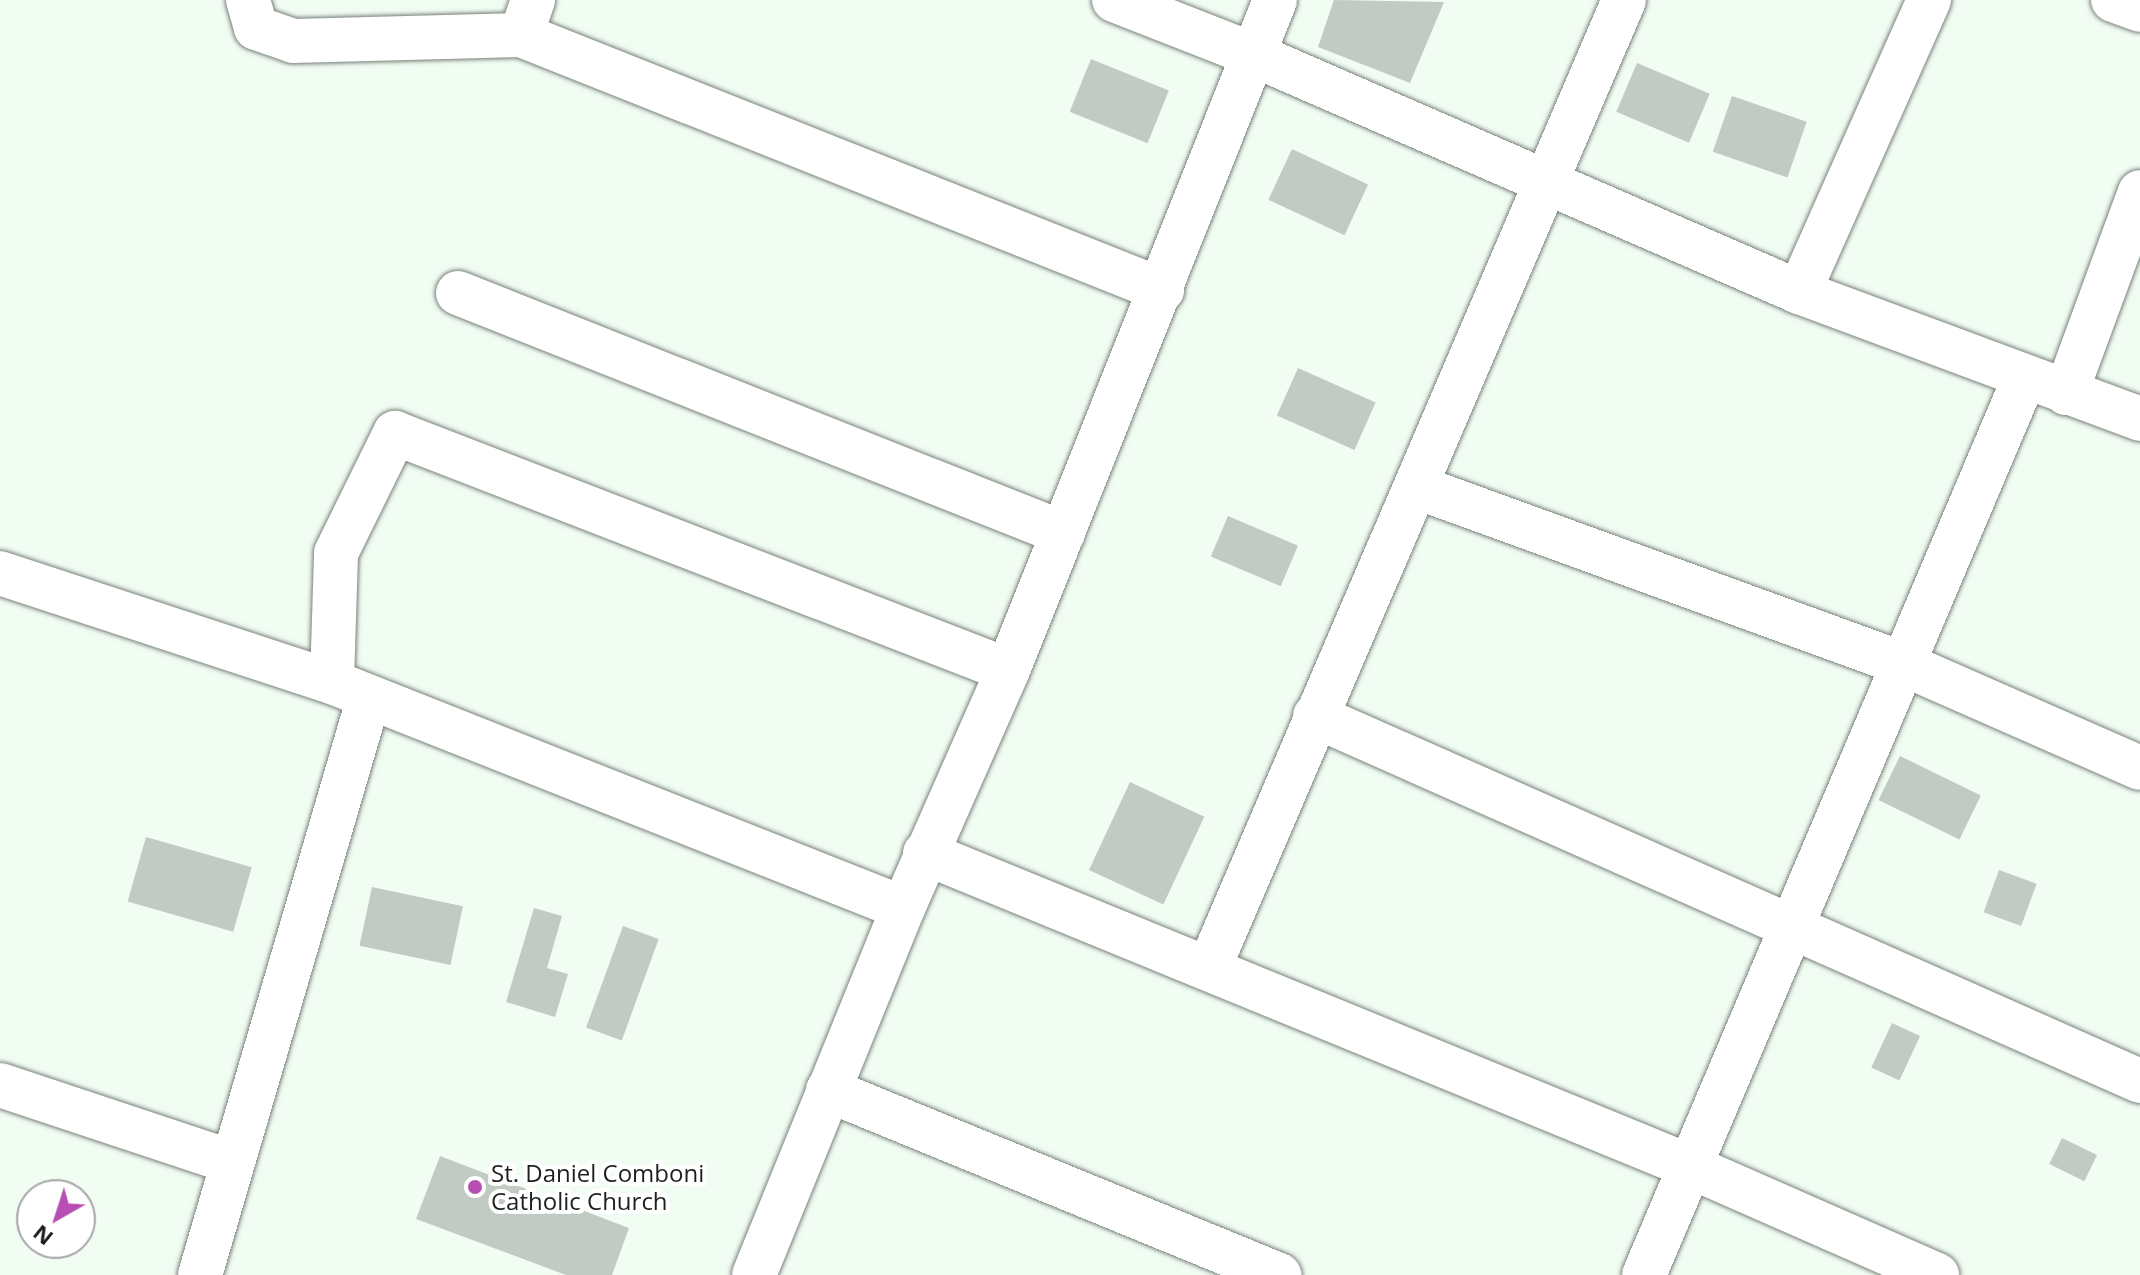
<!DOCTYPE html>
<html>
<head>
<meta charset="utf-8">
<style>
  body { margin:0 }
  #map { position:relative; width:2140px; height:1275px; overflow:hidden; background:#f1fcf3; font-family:"Open Sans",sans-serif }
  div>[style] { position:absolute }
  .building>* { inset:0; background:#c2cbc3; transform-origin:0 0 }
  .roads { filter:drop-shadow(0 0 2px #79827a) drop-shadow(0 0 2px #79827a) }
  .minor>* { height:44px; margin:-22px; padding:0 22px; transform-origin:22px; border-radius:22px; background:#fff }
  .dots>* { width:22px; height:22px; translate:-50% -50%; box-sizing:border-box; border:4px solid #fff; border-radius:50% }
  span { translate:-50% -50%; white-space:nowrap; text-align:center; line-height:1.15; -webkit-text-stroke:8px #fff; paint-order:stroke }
  .poi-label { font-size:24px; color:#1d211e }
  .left { translate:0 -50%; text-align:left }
  .north { position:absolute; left:16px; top:1179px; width:80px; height:80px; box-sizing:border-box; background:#fff; border:2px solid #a5a6a5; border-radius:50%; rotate:219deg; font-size:22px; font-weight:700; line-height:32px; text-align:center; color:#1d211e }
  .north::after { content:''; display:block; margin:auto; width:28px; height:36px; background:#b74fb3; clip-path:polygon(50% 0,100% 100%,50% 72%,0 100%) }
</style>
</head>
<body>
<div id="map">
  <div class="building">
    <div style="clip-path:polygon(1334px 0,1444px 2px,1410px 83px,1318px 47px)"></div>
    <div style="left:1091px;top:59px;width:84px;height:57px;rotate:22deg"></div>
    <div style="left:1637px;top:63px;width:79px;height:53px;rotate:23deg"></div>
    <div style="left:1732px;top:96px;width:79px;height:59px;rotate:19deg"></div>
    <div style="left:1292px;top:149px;width:84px;height:56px;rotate:25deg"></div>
    <div style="left:1298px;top:368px;width:85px;height:52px;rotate:24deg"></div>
    <div style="left:1228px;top:516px;width:76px;height:44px;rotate:23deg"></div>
    <div style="left:1900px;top:756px;width:90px;height:49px;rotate:26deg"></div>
    <div style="left:1130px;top:782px;width:82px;height:97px;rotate:25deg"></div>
    <div style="left:146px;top:837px;width:110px;height:67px;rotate:16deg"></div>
    <div style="left:1999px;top:870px;width:40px;height:45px;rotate:20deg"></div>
    <div style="left:372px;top:887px;width:93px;height:60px;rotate:12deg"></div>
    <div style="clip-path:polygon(534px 908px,562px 916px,547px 968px,568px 974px,555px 1017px,506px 1002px)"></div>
    <div style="left:623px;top:926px;width:38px;height:108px;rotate:20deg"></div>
    <div style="left:1892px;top:1023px;width:31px;height:49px;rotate:25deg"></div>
    <div style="left:2062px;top:1138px;width:39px;height:29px;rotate:26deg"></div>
    <div style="clip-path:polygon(440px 1156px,629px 1228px,612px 1275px,566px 1275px,416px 1219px)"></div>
  </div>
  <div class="roads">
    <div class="minor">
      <div style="left:248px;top:0;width:29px;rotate:74deg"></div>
      <div style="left:256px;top:28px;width:39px;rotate:19deg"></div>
      <div style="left:293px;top:41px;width:228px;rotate:-1.5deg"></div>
      <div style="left:521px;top:35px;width:37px;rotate:-71deg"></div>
      <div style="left:1114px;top:0;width:150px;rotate:21.4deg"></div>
      <div style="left:1254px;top:55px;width:594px;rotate:23.5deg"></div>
      <div style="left:1799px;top:292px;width:364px;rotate:20.4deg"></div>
      <div style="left:2113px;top:0;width:29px;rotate:20deg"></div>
      <div style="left:521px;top:35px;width:690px;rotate:21.69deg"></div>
      <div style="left:1799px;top:292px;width:320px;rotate:-66deg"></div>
      <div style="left:458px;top:293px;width:651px;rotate:21.64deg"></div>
      <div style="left:2066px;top:393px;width:214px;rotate:-69.8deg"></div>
      <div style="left:1417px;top:487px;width:515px;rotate:19.98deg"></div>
      <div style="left:1901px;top:663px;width:261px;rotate:23.7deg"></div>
      <div style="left:0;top:573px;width:349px;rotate:18.2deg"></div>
      <div style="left:332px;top:682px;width:614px;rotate:21.59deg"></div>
      <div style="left:903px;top:908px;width:260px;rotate:-66.2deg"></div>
      <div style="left:1008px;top:670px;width:721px;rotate:-68.27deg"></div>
      <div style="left:332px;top:682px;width:129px;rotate:-88.2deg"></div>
      <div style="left:336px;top:553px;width:134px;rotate:-63.8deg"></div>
      <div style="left:395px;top:433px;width:657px;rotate:21.14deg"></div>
      <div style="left:1315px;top:716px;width:902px;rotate:23.87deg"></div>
      <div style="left:925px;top:853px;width:826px;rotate:22.28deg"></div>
      <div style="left:1689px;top:1166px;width:271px;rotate:23.7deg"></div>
      <div style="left:1209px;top:968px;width:1053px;rotate:-66.79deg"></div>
      <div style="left:0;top:1085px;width:244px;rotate:18.4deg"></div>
      <div style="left:828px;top:1090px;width:488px;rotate:22.3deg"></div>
      <div style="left:200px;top:1275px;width:602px;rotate:-73.7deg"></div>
      <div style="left:754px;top:1275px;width:396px;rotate:-67.9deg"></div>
      <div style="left:1644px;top:1275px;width:973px;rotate:-67.02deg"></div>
    </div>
  </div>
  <div class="dots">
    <div style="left:475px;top:1187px;background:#b74fb3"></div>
  </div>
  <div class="poi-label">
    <span class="left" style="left:491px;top:1187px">St. Daniel Comboni<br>Catholic Church</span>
  </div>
  <div class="north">N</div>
</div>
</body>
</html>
